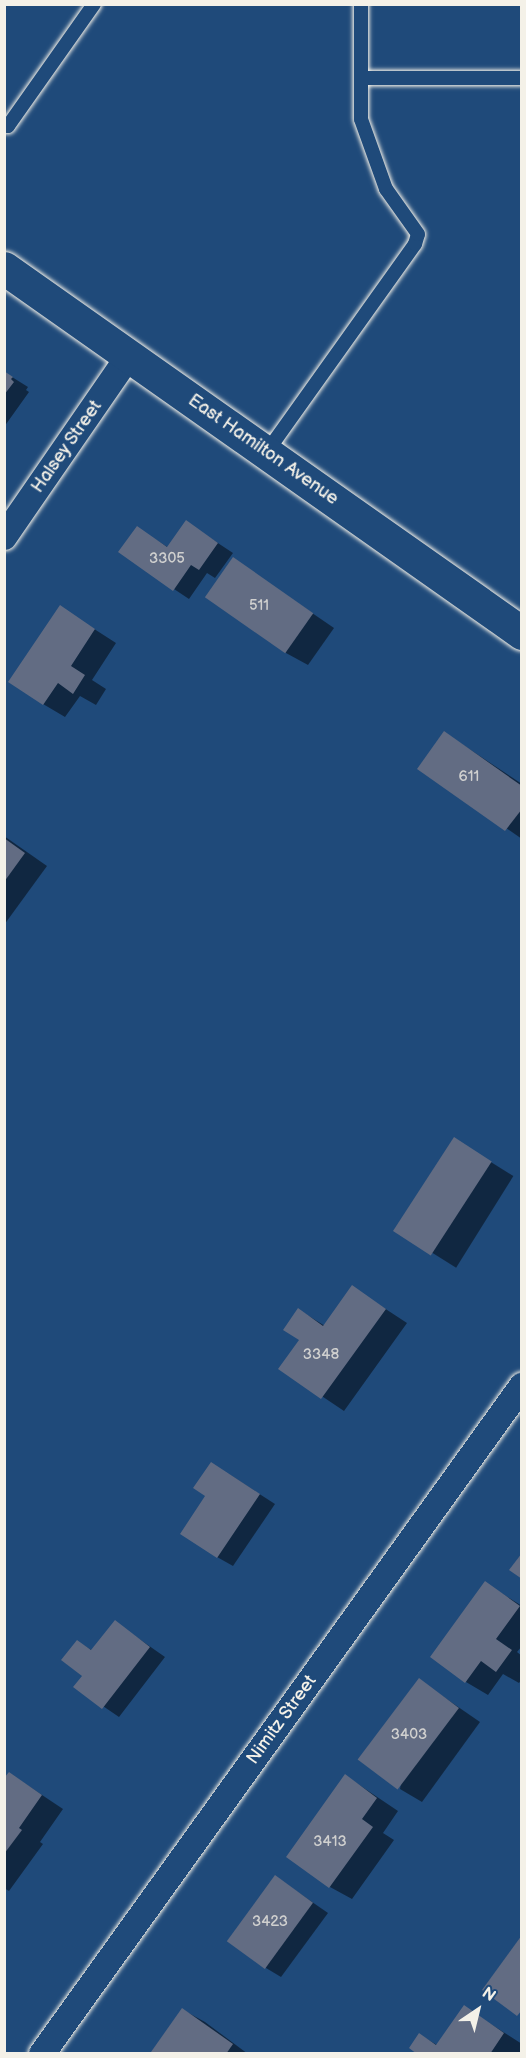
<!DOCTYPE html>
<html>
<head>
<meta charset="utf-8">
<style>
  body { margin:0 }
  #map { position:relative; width:526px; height:2058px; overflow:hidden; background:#1f4a7a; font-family:"Balsamiq Sans",sans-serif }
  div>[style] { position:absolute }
  .shadow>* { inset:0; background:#0007; transform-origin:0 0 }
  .building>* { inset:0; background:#626c83; transform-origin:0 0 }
  .roads { filter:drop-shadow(0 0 2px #f4f1e8) drop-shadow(0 0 2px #f4f1e8) }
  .lane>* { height:14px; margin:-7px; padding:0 7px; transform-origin:7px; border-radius:7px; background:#1f4a7a }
  .street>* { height:26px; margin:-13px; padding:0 13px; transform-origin:13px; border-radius:13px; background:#1f4a7a }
  .secondary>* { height:33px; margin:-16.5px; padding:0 16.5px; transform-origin:16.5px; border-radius:16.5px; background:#1f4a7a }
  span { translate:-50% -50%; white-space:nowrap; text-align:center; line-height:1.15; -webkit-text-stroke:4.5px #1f4a7a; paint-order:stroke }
  .number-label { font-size:15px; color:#d0d0cf }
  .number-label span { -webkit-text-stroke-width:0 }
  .street-label { font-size:18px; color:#f4f1e8 }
  .frame { position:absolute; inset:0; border:6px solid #f4f1e8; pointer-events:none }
  .north { position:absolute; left:448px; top:1980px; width:60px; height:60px; -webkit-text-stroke:4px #1f4a7a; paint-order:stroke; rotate:35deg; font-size:16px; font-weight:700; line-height:24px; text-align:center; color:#f4f1e8 }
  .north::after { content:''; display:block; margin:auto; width:21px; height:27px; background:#f4f1e8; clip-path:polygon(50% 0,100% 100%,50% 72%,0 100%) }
</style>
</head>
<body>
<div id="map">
  <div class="shadow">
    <div style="clip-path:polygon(4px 372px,28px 387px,26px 390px,29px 392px,4px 427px)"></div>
    <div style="clip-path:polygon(186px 522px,233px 553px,215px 578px,207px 573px,189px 599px,174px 589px,137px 528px,169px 548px)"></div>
    <div style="clip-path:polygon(233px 559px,334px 628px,308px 665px,286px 653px)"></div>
    <div style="clip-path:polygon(60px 607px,116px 643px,92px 680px,106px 689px,96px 705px,80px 696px,65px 717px,43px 704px)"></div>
    <div style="clip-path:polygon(445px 733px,522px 784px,522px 839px,420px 768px)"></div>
    <div style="clip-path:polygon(4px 836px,47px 866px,4px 925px)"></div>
    <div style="left:454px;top:1139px;width:70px;height:108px;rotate:32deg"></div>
    <div style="clip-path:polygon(352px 1287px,407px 1323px,344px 1411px,280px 1368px,301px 1340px,299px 1310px,325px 1326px)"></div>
    <div style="clip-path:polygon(227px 1473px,275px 1504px,233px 1566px,217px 1557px,207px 1496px)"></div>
    <div style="clip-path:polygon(485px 1583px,522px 1606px,522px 1646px,517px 1652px,522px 1656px,522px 1679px,519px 1683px,503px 1674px,488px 1695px,466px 1682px)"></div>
    <div style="clip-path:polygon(115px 1622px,165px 1657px,119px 1717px,75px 1687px,84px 1676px,78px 1642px,93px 1651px)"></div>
    <div style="clip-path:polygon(419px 1680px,480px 1722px,422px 1802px,400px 1789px)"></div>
    <div style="clip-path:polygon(9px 1773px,63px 1809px,40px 1842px,43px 1844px,9px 1891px,4px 1888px,4px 1780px)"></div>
    <div style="clip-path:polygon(346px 1776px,398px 1811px,383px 1833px,394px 1840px,352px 1899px,330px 1887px)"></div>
    <div style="clip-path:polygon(276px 1877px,328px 1913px,281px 1977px,266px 1968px)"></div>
    <div style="clip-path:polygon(464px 2007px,522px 2044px,521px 2054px,420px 2054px,420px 2035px,437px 2045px)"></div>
    <div style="clip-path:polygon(183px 2010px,205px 2022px,248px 2054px,155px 2054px,153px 2052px)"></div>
  </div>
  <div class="building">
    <div style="clip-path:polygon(4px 371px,13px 377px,11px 379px,14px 382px,4px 395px)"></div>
    <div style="clip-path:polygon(186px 520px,218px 543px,199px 570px,191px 565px,173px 591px,118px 552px,137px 526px,167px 547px)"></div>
    <div style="left:233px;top:557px;width:98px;height:49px;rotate:35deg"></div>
    <div style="clip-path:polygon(60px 605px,95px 629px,71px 666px,85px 675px,73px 694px,58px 683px,43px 705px,8px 682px)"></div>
    <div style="clip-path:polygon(444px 731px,522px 786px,522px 809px,505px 831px,417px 769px)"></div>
    <div style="clip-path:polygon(4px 838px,25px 853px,4px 882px)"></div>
    <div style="left:454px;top:1137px;width:45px;height:112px;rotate:33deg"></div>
    <div style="clip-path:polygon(352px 1285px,386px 1309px,321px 1399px,278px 1369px,299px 1340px,283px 1330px,298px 1308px,323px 1326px)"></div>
    <div style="clip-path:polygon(211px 1462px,260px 1494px,217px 1558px,180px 1534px,205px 1496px,193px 1488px)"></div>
    <div style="clip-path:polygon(522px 1553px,522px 1579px,509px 1570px)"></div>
    <div style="clip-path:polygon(485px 1581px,520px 1606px,496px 1639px,512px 1650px,496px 1672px,481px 1661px,465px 1683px,430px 1657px)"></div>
    <div style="clip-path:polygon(115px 1620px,150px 1647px,102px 1709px,73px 1687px,82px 1676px,61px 1660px,77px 1640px,91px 1650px)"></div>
    <div style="left:419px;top:1678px;width:50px;height:102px;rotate:37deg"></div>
    <div style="clip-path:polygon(9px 1772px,42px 1795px,19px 1828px,22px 1830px,4px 1854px,4px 1778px)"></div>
    <div style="clip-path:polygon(345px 1774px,377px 1798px,362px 1819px,373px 1827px,329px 1888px,286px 1857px)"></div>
    <div style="left:275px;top:1875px;width:47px;height:82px;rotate:36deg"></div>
    <div style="clip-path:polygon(522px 1935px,522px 2010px,517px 2016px,482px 1990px)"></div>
    <div style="clip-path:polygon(464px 2005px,504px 2033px,490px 2054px,417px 2054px,409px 2048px,419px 2033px,436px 2045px)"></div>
    <div style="clip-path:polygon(182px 2008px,233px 2044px,226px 2054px,151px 2052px)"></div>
  </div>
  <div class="roads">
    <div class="lane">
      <div style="left:361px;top:78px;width:161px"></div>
      <div style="left:4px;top:125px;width:4px;rotate:14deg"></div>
      <div style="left:8px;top:126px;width:149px;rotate:-54.8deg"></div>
      <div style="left:266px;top:453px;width:257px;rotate:-54.5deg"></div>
      <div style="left:415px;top:244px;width:10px;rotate:-73deg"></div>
      <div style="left:418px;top:234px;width:55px;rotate:-125.4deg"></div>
      <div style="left:386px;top:189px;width:74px;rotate:-109.7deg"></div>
      <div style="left:361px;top:119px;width:115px;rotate:-90deg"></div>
    </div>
    <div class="street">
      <div style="left:4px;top:537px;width:220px;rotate:-55.4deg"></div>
      <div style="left:42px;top:2054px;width:823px;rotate:-54.3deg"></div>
    </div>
    <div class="secondary">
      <div style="left:4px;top:268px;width:634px;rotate:35.17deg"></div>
    </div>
  </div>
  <div class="number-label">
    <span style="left:167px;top:559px">3305</span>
    <span style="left:259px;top:606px">511</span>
    <span style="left:469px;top:777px">611</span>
    <span style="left:321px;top:1355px">3348</span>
    <span style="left:409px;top:1735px">3403</span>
    <span style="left:330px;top:1842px">3413</span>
    <span style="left:270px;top:1922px">3423</span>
  </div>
  <div class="street-label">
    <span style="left:67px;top:447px;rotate:-55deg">Halsey Street</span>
    <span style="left:263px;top:450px;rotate:35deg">East Hamilton Avenue</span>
    <span style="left:282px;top:1720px;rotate:-54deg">Nimitz Street</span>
  </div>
  <div class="frame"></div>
  <div class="north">N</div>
</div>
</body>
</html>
